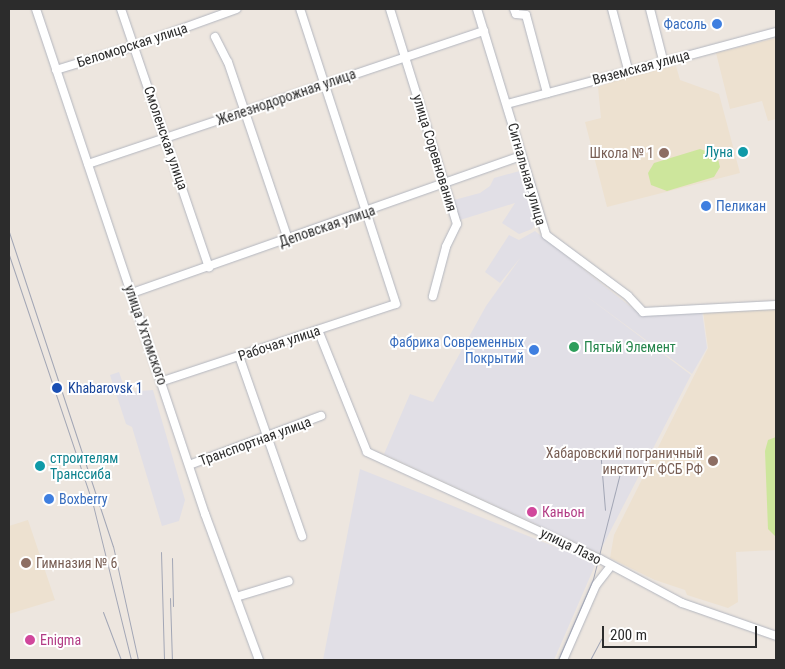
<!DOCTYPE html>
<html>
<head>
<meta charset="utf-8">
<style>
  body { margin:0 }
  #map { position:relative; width:785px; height:669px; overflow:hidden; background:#ede6df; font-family:"Roboto Condensed",sans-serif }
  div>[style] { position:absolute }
  .industrial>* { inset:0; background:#e1dfe6 }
  .education>* { inset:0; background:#ede1d0 }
  .pitch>* { inset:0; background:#cde69c }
  .roads { filter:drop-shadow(0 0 1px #b3b6bf) drop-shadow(0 0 1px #b3b6bf) }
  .minor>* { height:8px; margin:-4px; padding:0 4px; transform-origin:4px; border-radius:4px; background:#fff }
  .rail>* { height:1px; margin:-0.5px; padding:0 0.5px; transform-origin:0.5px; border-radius:0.5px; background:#a2a6b5 }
  .dots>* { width:14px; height:14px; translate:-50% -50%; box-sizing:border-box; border:2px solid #fff; border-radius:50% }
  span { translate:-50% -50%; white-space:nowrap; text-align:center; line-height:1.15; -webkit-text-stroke:4px #fff; paint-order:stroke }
  .shop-label { font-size:14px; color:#366cbe }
  .right { translate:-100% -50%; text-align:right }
  .left { translate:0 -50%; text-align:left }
  .street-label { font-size:14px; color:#2c2c2c }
  .culture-label { font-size:14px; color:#0d838f }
  .education-label { font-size:14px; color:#785e54 }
  .leisure-label { font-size:14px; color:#27864d }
  .transit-label { font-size:14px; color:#164399 }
  .hotel-label { font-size:14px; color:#b23c85 }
  .frame { position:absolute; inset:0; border:10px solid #2c2c2c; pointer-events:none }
  .scale { position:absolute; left:602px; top:626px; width:155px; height:22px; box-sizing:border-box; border:2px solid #2c2c2c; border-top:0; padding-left:6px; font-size:15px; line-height:18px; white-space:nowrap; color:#2c2c2c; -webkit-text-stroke:4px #fff; paint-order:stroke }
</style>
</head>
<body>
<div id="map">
  <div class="industrial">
    <div style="clip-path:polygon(523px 170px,536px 223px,532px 229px,519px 234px,502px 223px,515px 203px,460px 220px,454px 200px,480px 193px,490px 186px,494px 178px)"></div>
    <div style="clip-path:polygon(535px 231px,641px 315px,702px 311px,707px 348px,692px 374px,581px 292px,691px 375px,599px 553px,384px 454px,410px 394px,433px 402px,486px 306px,521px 257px,500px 283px,485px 272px,509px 235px,519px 240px)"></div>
    <div style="clip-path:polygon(119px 372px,126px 392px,153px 390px,185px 500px,179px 521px,162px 526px,132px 427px,126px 424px,110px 375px)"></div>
    <div style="clip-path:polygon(360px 469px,596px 563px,554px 660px,323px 660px)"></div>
  </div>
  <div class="education">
    <div style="clip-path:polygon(776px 38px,776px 119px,768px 121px,762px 101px,730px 109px,716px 53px)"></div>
    <div style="clip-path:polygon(676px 66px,680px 80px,719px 94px,740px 173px,607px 207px,585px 122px,601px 118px,598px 87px,632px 75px)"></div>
    <div style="clip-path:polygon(776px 307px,776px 550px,736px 552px,738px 602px,728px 608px,687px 595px,685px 590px,655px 580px,610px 558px,614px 535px,708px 348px,703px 311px)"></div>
    <div style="clip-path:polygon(28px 520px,55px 600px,9px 614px,9px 526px)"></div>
  </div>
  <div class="pitch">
    <div style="clip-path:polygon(700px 149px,717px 155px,720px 167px,714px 177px,667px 191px,651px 185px,648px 173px,654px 163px)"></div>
    <div style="clip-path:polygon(776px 437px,776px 537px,768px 529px,765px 451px,768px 440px)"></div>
  </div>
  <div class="roads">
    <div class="minor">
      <div style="left:36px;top:9px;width:533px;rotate:71.5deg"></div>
      <div style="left:205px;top:514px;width:156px;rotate:69.7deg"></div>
      <div style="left:121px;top:9px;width:273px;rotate:71.2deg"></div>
      <div style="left:390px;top:9px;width:225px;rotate:72.7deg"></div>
      <div style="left:457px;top:224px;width:25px;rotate:116deg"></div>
      <div style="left:446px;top:247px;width:51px;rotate:104.9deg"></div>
      <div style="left:477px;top:9px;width:236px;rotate:73deg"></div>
      <div style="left:546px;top:235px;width:102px;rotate:36.6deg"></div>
      <div style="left:628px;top:296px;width:22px;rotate:47deg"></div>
      <div style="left:643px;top:312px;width:133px;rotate:-3deg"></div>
      <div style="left:514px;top:9px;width:5px;rotate:68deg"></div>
      <div style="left:516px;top:14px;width:10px;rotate:6deg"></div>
      <div style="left:526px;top:15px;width:81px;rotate:74.9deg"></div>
      <div style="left:612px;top:9px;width:62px;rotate:75.1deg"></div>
      <div style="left:650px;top:9px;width:53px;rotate:75.7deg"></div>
      <div style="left:215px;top:37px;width:28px;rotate:63deg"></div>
      <div style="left:228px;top:62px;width:187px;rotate:71.3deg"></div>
      <div style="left:56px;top:70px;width:82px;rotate:-17.1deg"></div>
      <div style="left:134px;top:46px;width:109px;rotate:-19.9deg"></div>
      <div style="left:507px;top:104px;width:278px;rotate:-15deg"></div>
      <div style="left:88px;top:164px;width:418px;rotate:-18.6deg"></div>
      <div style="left:132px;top:293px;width:413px;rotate:-19.4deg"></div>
      <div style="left:318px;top:330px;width:131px;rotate:68.1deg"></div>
      <div style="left:367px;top:452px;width:256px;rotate:24.7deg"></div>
      <div style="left:600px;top:559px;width:93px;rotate:28.2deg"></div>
      <div style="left:682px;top:603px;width:100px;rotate:19.3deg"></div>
      <div style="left:239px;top:356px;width:191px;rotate:70.7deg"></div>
      <div style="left:163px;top:381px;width:245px;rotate:-18.3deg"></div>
      <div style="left:396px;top:304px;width:310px;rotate:-108deg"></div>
      <div style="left:189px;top:465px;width:141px;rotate:-20.4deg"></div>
      <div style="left:236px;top:597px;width:55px;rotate:-16.8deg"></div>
      <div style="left:563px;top:660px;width:82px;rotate:-66.3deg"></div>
      <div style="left:596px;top:585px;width:24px;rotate:-52deg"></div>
    </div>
  </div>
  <div class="rail">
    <div style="left:9px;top:232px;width:331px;rotate:71.7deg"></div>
    <div style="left:113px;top:546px;width:117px;rotate:77.6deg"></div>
    <div style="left:9px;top:255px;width:264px;rotate:71.4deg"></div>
    <div style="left:93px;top:505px;width:160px;rotate:76.2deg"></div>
    <div style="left:600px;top:449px;width:61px;rotate:85.3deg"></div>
    <div style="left:161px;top:552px;width:108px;rotate:88.4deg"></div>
    <div style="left:172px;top:558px;width:48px;rotate:88.8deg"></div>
    <div style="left:170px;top:598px;width:62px;rotate:88.2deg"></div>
    <div style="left:103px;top:612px;width:51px;rotate:69.4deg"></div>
    <div style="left:558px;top:660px;width:88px;rotate:-66.6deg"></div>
    <div style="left:593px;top:579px;width:118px;rotate:-75.7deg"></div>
    <div style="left:590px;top:660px;width:24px;rotate:-62deg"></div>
  </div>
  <div class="dots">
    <div style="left:717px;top:24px;background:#3f7fe0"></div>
    <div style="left:743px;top:152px;background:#0f9aa8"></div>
    <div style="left:664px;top:153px;background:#8d6e63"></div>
    <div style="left:706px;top:206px;background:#3f7fe0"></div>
    <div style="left:574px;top:347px;background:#2e9e5b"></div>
    <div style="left:534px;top:350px;background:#3f7fe0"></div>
    <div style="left:57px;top:388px;background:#1a4fb4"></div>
    <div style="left:713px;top:461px;background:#8d6e63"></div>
    <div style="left:40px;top:466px;background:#0f9aa8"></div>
    <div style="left:49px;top:499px;background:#3f7fe0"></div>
    <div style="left:532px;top:512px;background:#d1479c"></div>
    <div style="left:26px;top:563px;background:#8d6e63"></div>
    <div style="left:30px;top:640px;background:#d1479c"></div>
  </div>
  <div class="shop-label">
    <span class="right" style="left:707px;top:24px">Фасоль</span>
    <span class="left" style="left:716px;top:206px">Пеликан</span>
    <span class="right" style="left:524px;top:350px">Фабрика Современных<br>Покрытий</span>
    <span class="left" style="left:59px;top:499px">Boxberry</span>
  </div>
  <div class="street-label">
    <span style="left:132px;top:45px;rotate:-18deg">Беломорская улица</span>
    <span style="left:641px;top:67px;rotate:-15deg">Вяземская улица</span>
    <span style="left:286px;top:97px;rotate:-19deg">Железнодорожная улица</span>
    <span style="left:166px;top:138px;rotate:71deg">Смоленская улица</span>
    <span style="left:435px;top:153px;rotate:73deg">улица Соревнования</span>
    <span style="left:527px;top:174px;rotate:74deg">Сигнальная улица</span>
    <span style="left:327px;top:226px;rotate:-19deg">Деповская улица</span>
    <span style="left:146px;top:335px;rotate:71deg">улица Ухтомского</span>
    <span style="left:279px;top:343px;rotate:-18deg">Рабочая улица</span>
    <span style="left:255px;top:441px;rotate:-20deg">Транспортная улица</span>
    <span style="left:571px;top:546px;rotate:26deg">улица Лазо</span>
  </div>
  <div class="culture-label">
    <span class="right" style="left:733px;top:152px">Луна</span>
    <span class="left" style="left:50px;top:466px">строителям<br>Транссиба</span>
  </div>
  <div class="education-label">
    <span class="right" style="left:654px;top:153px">Школа № 1</span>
    <span class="right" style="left:703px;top:461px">Хабаровский пограничный<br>институт ФСБ РФ</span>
    <span class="left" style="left:36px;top:563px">Гимназия № 6</span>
  </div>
  <div class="leisure-label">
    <span class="left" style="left:584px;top:347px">Пятый Элемент</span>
  </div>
  <div class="transit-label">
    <span class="left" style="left:68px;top:388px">Khabarovsk 1</span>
  </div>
  <div class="hotel-label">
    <span class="left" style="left:542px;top:512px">Каньон</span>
    <span class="left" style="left:40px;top:640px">Enigma</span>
  </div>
  <div class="frame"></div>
  <div class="scale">200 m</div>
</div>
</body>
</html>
